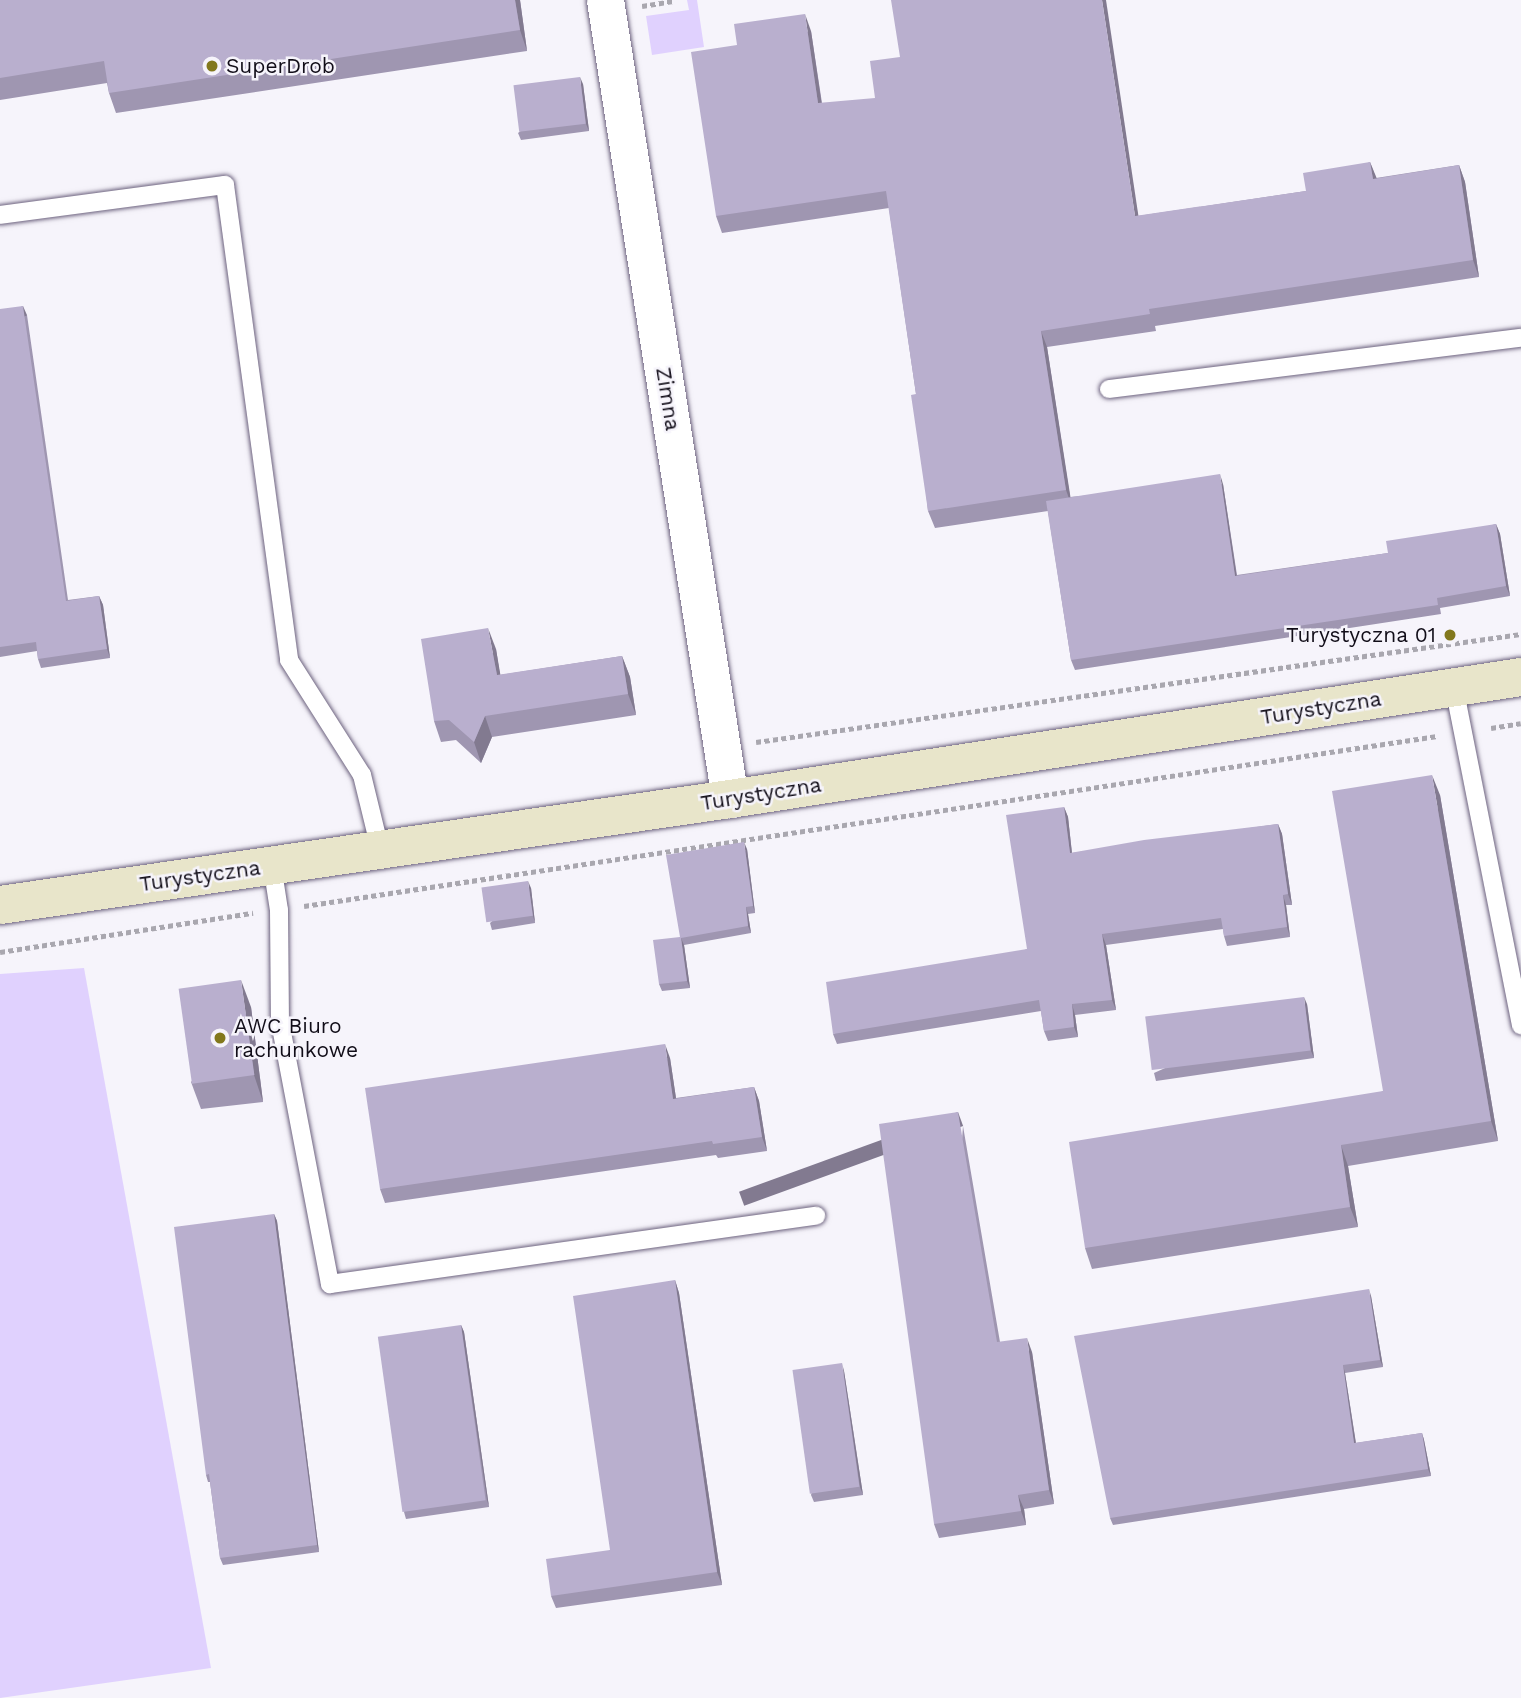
<!DOCTYPE html>
<html>
<head>
<meta charset="utf-8">
<style>
  body { margin:0 }
  #map { position:relative; width:1521px; height:1698px; overflow:hidden; background:#f6f4fb; font-family:"Work Sans",sans-serif }
  div>[style] { position:absolute }
  .green>* { inset:0; background:#e0d1fe }
  .path>* { height:4.5px; margin-top:-2.25px; transform-origin:0; background:repeating-linear-gradient(90deg,#a9a7af 0 5px,transparent 0 8.5px) }
  .roads { filter:drop-shadow(0 0 2px #6d637f) drop-shadow(0 0 2px #6d637f) }
  .lane>* { height:18px; margin:-9px; padding:0 9px; transform-origin:9px; border-radius:9px; background:#fff }
  .street>* { height:37px; margin:-18.5px; padding:0 18.5px; transform-origin:18.5px; border-radius:18.5px; background:#fff }
  .secondary>* { height:38px; margin:-19px; padding:0 19px; transform-origin:19px; border-radius:19px; background:#e8e5ca }
  .wall>* { inset:0; background:#9f96b1 }
  .shaded-wall>* { inset:0; background:#827a90; transform-origin:0 0 }
  .building>* { inset:0; background:#b9afce; transform-origin:0 0 }
  .dots>* { width:19px; height:19px; translate:-50% -50%; box-sizing:border-box; border:4px solid #f6f4fb; border-radius:50% }
  span { translate:-50% -50%; white-space:nowrap; text-align:center; line-height:1.15; -webkit-text-stroke:5px #f6f4fb; paint-order:stroke }
  .poi-label { font-size:21px; color:#110d18 }
  .left { translate:0 -50%; text-align:left }
  .right { translate:-100% -50%; text-align:right }
  .street-label { font-size:21px; color:#110d18 }
</style>
</head>
<body>
<div id="map">
  <div class="green">
    <div style="clip-path:polygon(687px 0,697px 0,704px 47px,652px 55px,646px 16px,689px 10px)"></div>
    <div style="clip-path:polygon(84px 968px,211px 1668px,0 1698px,0 974px)"></div>
  </div>
  <div class="path">
    <div style="left:642px;top:6px;width:33px;rotate:-9deg"></div>
    <div style="left:1491px;top:728px;width:30px;rotate:-9deg"></div>
    <div style="left:756px;top:742px;width:773px;rotate:-8.04deg"></div>
    <div style="left:304px;top:906px;width:1146px;rotate:-8.53deg"></div>
    <div style="left:0;top:952px;width:256px;rotate:-8.8deg"></div>
  </div>
  <div class="roads">
    <div class="lane">
      <div style="left:0;top:215px;width:227px;rotate:-7.6deg"></div>
      <div style="left:225px;top:185px;width:479px;rotate:82.3deg"></div>
      <div style="left:289px;top:660px;width:136px;rotate:57.6deg"></div>
      <div style="left:362px;top:775px;width:76px;rotate:76.3deg"></div>
      <div style="left:1109px;top:389px;width:415px;rotate:-7.1deg"></div>
      <div style="left:1454px;top:687px;width:345px;rotate:78.8deg"></div>
      <div style="left:272px;top:865px;width:46px;rotate:81.2deg"></div>
      <div style="left:279px;top:910px;width:112px;rotate:89.5deg"></div>
      <div style="left:280px;top:1022px;width:267px;rotate:79.2deg"></div>
      <div style="left:330px;top:1284px;width:491px;rotate:-8deg"></div>
    </div>
    <div class="street">
      <div style="left:605px;top:0;width:809px;rotate:81.11deg"></div>
    </div>
    <div class="secondary">
      <div style="left:0;top:905px;width:738px;rotate:-8.26deg"></div>
      <div style="left:730px;top:799px;width:800px;rotate:-8.77deg"></div>
    </div>
  </div>
  <div class="wall">
    <div style="clip-path:polygon(0 0,520px 0,527px 51px,116px 113px,109px 93px,107px 83px,0 100px)"></div>
    <div style="clip-path:polygon(811px 31px,822px 103px,1138px 216px,1306px 191px,1370px 162px,1376px 178px,1459px 165px,1465px 182px,1479px 277px,1155px 326px,1156px 331px,1047px 347px,1070px 497px,1223px 484px,1237px 575px,1388px 553px,1496px 524px,1500px 534px,1510px 596px,1440px 608px,1441px 614px,1075px 670px,1071px 660px,1048px 511px,935px 528px,928px 511px,916px 394px,889px 208px,722px 233px,716px 216px,737px 45px)"></div>
    <div style="clip-path:polygon(583px 84px,589px 131px,521px 140px,518px 133px)"></div>
    <div style="clip-path:polygon(0 309px,27px 315px,68px 600px,99px 596px,103px 605px,110px 658px,41px 668px,38px 659px,37px 651px,0 657px)"></div>
    <div style="clip-path:polygon(496px 649px,500px 675px,622px 656px,630px 677px,636px 715px,492px 737px,481px 763px,456px 740px,441px 742px,434px 721px)"></div>
    <div style="clip-path:polygon(1440px 795px,1498px 1141px,1348px 1166px,1358px 1227px,1092px 1269px,1085px 1248px,1383px 1091px)"></div>
    <div style="clip-path:polygon(1064px 807px,1068px 817px,1072px 853px,1278px 824px,1282px 834px,1292px 905px,1286px 905px,1290px 937px,1227px 946px,1224px 936px,1223px 929px,1106px 945px,1116px 1010px,1075px 1015px,1078px 1037px,1048px 1041px,1044px 1031px,1041px 1011px,837px 1044px,833px 1034px,1027px 949px)"></div>
    <div style="clip-path:polygon(747px 849px,755px 913px,748px 914px,751px 933px,684px 945px,690px 988px,662px 991px,659px 984px,680px 937px)"></div>
    <div style="clip-path:polygon(531px 888px,535px 923px,492px 930px,490px 923px)"></div>
    <div style="clip-path:polygon(1307px 1004px,1314px 1058px,1156px 1081px,1154px 1073px)"></div>
    <div style="clip-path:polygon(251px 1007px,263px 1102px,201px 1109px,191px 1082px)"></div>
    <div style="clip-path:polygon(670px 1058px,676px 1098px,754px 1087px,759px 1101px,767px 1151px,718px 1158px,716px 1155px,385px 1203px,380px 1189px)"></div>
    <div style="clip-path:polygon(963px 1126px,1000px 1342px,1032px 1352px,1054px 1504px,1024px 1509px,1026px 1525px,939px 1538px,934px 1524px)"></div>
    <div style="clip-path:polygon(274px 1214px,277px 1221px,319px 1552px,223px 1565px,220px 1558px,210px 1482px,208px 1482px,206px 1475px)"></div>
    <div style="clip-path:polygon(675px 1280px,679px 1293px,722px 1585px,556px 1608px,551px 1596px,610px 1550px)"></div>
    <div style="clip-path:polygon(1371px 1296px,1383px 1367px,1345px 1373px,1356px 1443px,1422px 1433px,1424px 1440px,1431px 1476px,1113px 1525px,1110px 1518px)"></div>
    <div style="clip-path:polygon(461px 1325px,464px 1332px,489px 1507px,406px 1519px,404px 1512px)"></div>
    <div style="clip-path:polygon(844px 1371px,863px 1495px,814px 1502px,811px 1495px)"></div>
  </div>
  <div class="shaded-wall">
    <div style="clip-path:polygon(515px 0,520px 0,527px 51px,520px 30px)"></div>
    <div style="clip-path:polygon(1102px 0,1106px 0,1141px 233px,1135px 216px)"></div>
    <div style="clip-path:polygon(805px 14px,811px 31px,824px 120px,818px 103px)"></div>
    <div style="clip-path:polygon(580px 77px,583px 84px,589px 131px,586px 124px)"></div>
    <div style="clip-path:polygon(1370px 162px,1377px 179px,1373px 179px)"></div>
    <div style="clip-path:polygon(1459px 165px,1465px 182px,1479px 277px,1473px 260px)"></div>
    <div style="left:23px;top:306px;width:10px;height:298px;rotate:66deg"></div>
    <div style="clip-path:polygon(1041px 331px,1047px 347px,1072px 507px,1066px 490px)"></div>
    <div style="clip-path:polygon(1220px 474px,1223px 484px,1238px 585px,1235px 576px)"></div>
    <div style="clip-path:polygon(1496px 524px,1500px 534px,1510px 596px,1506px 586px)"></div>
    <div style="clip-path:polygon(99px 596px,103px 605px,110px 658px,107px 649px)"></div>
    <div style="clip-path:polygon(488px 628px,496px 649px,504px 696px,497px 675px)"></div>
    <div style="clip-path:polygon(622px 656px,630px 677px,636px 715px,628px 694px)"></div>
    <div style="clip-path:polygon(485px 716px,492px 737px,481px 763px,474px 742px)"></div>
    <div style="clip-path:polygon(1432px 775px,1440px 795px,1498px 1141px,1491px 1121px)"></div>
    <div style="clip-path:polygon(1064px 807px,1068px 817px,1073px 863px,1070px 853px)"></div>
    <div style="clip-path:polygon(1278px 824px,1282px 834px,1292px 905px,1288px 894px)"></div>
    <div style="clip-path:polygon(744px 842px,747px 849px,755px 913px,753px 906px)"></div>
    <div style="clip-path:polygon(528px 881px,531px 888px,535px 923px,533px 916px)"></div>
    <div style="clip-path:polygon(1283px 895px,1286px 905px,1290px 937px,1287px 927px)"></div>
    <div style="clip-path:polygon(746px 907px,748px 914px,751px 933px,748px 926px)"></div>
    <div style="clip-path:polygon(1102px 934px,1106px 945px,1116px 1010px,1112px 1000px)"></div>
    <div style="clip-path:polygon(681px 938px,684px 945px,690px 988px,687px 981px)"></div>
    <div style="clip-path:polygon(241px 980px,251px 1007px,263px 1102px,254px 1075px)"></div>
    <div style="clip-path:polygon(1304px 997px,1307px 1004px,1314px 1058px,1311px 1051px)"></div>
    <div style="clip-path:polygon(1072px 1004px,1075px 1015px,1078px 1037px,1074px 1027px)"></div>
    <div style="clip-path:polygon(665px 1044px,670px 1058px,678px 1112px,673px 1099px)"></div>
    <div style="clip-path:polygon(754px 1087px,759px 1101px,767px 1151px,762px 1137px)"></div>
    <div style="left:958px;top:1112px;width:15px;height:233px;rotate:70deg"></div>
    <div style="clip-path:polygon(1341px 1145px,1348px 1166px,1358px 1227px,1350px 1207px)"></div>
    <div style="clip-path:polygon(274px 1214px,277px 1221px,319px 1552px,317px 1545px)"></div>
    <div style="clip-path:polygon(675px 1280px,679px 1293px,722px 1585px,717px 1572px)"></div>
    <div style="clip-path:polygon(1369px 1289px,1371px 1296px,1383px 1367px,1380px 1360px)"></div>
    <div style="clip-path:polygon(461px 1325px,464px 1332px,489px 1507px,487px 1500px)"></div>
    <div style="clip-path:polygon(1027px 1338px,1032px 1352px,1054px 1504px,1049px 1490px)"></div>
    <div style="clip-path:polygon(842px 1363px,844px 1371px,863px 1495px,860px 1487px)"></div>
    <div style="clip-path:polygon(1343px 1365px,1345px 1373px,1357px 1451px,1354px 1443px)"></div>
    <div style="clip-path:polygon(1422px 1433px,1424px 1440px,1431px 1476px,1428px 1469px)"></div>
    <div style="clip-path:polygon(1018px 1495px,1024px 1509px,1026px 1525px,1021px 1511px)"></div>
  </div>
  <div class="building">
    <div style="clip-path:polygon(0 0,515px 0,520px 30px,109px 93px,104px 61px,0 78px)"></div>
    <div style="clip-path:polygon(891px 0,1102px 0,1135px 216px,1306px 191px,1303px 173px,1370px 162px,1373px 179px,1459px 165px,1473px 260px,1149px 309px,1150px 314px,1041px 331px,1066px 490px,928px 511px,911px 395px,916px 394px,886px 191px,716px 216px,691px 52px,737px 45px,734px 24px,805px 14px,818px 103px,875px 98px,870px 61px,900px 57px)"></div>
    <div style="left:580px;top:77px;width:47px;height:67px;rotate:83deg"></div>
    <div style="clip-path:polygon(23px 306px,66px 601px,99px 596px,107px 649px,38px 659px,36px 642px,0 647px,0 309px)"></div>
    <div style="clip-path:polygon(1220px 474px,1235px 576px,1388px 553px,1386px 541px,1496px 524px,1506px 586px,1437px 598px,1438px 605px,1071px 660px,1046px 501px)"></div>
    <div style="clip-path:polygon(488px 628px,497px 675px,622px 656px,628px 694px,485px 716px,474px 742px,449px 720px,434px 721px,421px 639px)"></div>
    <div style="clip-path:polygon(1432px 775px,1491px 1121px,1341px 1145px,1350px 1207px,1085px 1248px,1069px 1142px,1383px 1091px,1332px 791px)"></div>
    <div style="clip-path:polygon(1064px 807px,1070px 853px,1144px 840px,1278px 824px,1288px 894px,1283px 895px,1287px 927px,1224px 936px,1221px 918px,1102px 934px,1112px 1000px,1072px 1004px,1074px 1027px,1044px 1031px,1039px 1000px,833px 1034px,826px 982px,1027px 949px,1006px 815px)"></div>
    <div style="clip-path:polygon(744px 842px,753px 906px,746px 907px,748px 926px,681px 938px,687px 981px,659px 984px,653px 940px,680px 937px,666px 855px)"></div>
    <div style="left:528px;top:881px;width:35px;height:47px;rotate:82deg"></div>
    <div style="left:241px;top:980px;width:96px;height:63px;rotate:82deg"></div>
    <div style="left:1304px;top:997px;width:54px;height:160px;rotate:83deg"></div>
    <div style="clip-path:polygon(665px 1044px,673px 1099px,754px 1087px,762px 1137px,713px 1144px,712px 1141px,380px 1189px,365px 1088px)"></div>
    <div style="clip-path:polygon(958px 1112px,997px 1342px,1027px 1338px,1049px 1490px,1018px 1495px,1021px 1511px,934px 1524px,879px 1124px)"></div>
    <div style="clip-path:polygon(274px 1214px,317px 1545px,220px 1558px,209px 1474px,206px 1475px,174px 1227px)"></div>
    <div style="clip-path:polygon(675px 1280px,717px 1572px,551px 1596px,546px 1559px,610px 1550px,573px 1296px)"></div>
    <div style="clip-path:polygon(1369px 1289px,1380px 1360px,1343px 1365px,1354px 1443px,1422px 1433px,1428px 1469px,1110px 1518px,1074px 1336px)"></div>
    <div style="left:461px;top:1325px;width:177px;height:84px;rotate:82deg"></div>
    <div style="left:842px;top:1363px;width:125px;height:50px;rotate:82deg"></div>
  </div>
  <div class="dots">
    <div style="left:212px;top:66px;background:#82781d"></div>
    <div style="left:1450px;top:635px;background:#82781d"></div>
    <div style="left:220px;top:1038px;background:#82781d"></div>
  </div>
  <div class="poi-label">
    <span class="left" style="left:226px;top:66px">SuperDrob</span>
    <span class="right" style="left:1436px;top:635px">Turystyczna 01</span>
    <span class="left" style="left:234px;top:1038px">AWC Biuro<br>rachunkowe</span>
  </div>
  <div class="street-label">
    <span style="left:668px;top:399px;rotate:81deg">Zimna</span>
    <span style="left:1321px;top:708px;rotate:-9deg">Turystyczna</span>
    <span style="left:761px;top:794px;rotate:-9deg">Turystyczna</span>
    <span style="left:200px;top:876px;rotate:-8deg">Turystyczna</span>
  </div>
</div>
</body>
</html>
